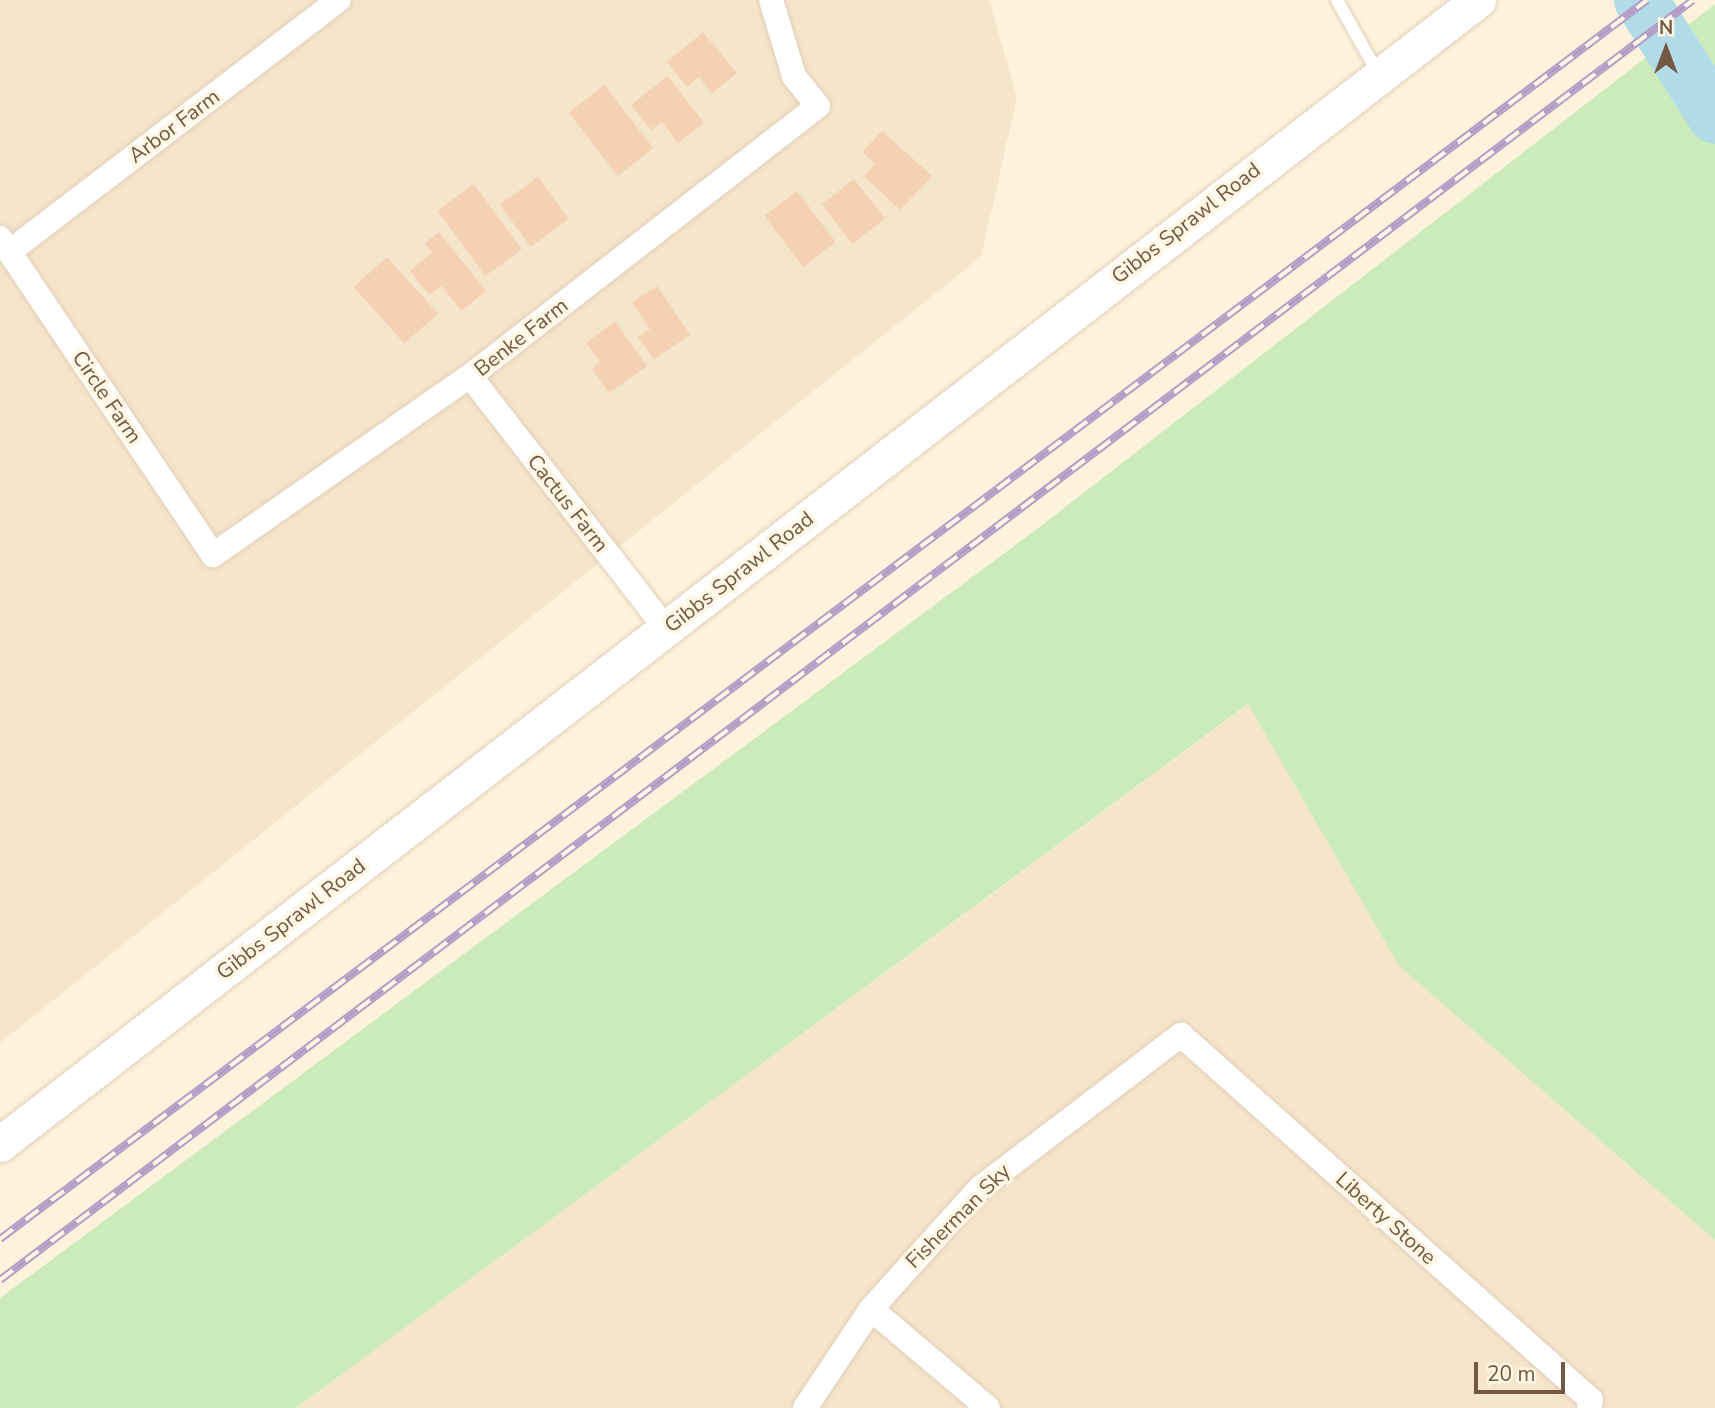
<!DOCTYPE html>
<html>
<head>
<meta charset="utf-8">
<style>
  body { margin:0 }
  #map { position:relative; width:1715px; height:1408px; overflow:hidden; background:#fdf3dc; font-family:"Nunito Sans",sans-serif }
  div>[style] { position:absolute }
  .residential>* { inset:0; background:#f5e5cb }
  .green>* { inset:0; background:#cbebbb }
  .river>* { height:54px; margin:-27px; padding:0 27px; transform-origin:27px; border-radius:27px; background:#b1dce7 }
  .building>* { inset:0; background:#f4d1b3; transform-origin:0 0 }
  .roads { filter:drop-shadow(0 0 2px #e1cfb9) drop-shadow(0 0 2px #e1cfb9) }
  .lane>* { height:12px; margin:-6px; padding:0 6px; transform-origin:6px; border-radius:6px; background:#fff }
  .street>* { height:24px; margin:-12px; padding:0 12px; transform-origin:12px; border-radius:12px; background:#fff }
  .secondary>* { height:35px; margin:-17.5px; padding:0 17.5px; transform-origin:17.5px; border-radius:17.5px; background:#fff }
  .rail>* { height:8px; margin-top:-4px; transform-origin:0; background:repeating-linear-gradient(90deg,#fff6e4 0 16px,#b59cc6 0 32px); box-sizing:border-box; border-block:2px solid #b59cc6 }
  span { translate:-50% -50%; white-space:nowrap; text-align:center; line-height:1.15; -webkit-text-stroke:7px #fff6e4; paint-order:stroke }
  .street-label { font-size:21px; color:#735844 }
  .north { position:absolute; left:1631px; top:14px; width:70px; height:70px; -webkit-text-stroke:5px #fff6e4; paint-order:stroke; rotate:0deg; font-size:19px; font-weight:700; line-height:28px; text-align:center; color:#735844 }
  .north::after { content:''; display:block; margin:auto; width:24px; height:32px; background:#735844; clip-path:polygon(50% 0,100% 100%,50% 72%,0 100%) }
  .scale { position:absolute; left:1474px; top:1362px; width:91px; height:32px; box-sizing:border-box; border:4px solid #735844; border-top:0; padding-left:9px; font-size:21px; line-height:24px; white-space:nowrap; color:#735844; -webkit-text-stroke:5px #fff6e4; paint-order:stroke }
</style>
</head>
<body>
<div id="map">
  <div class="residential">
    <div style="clip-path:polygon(0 0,989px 0,1017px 97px,981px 257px,0 1043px)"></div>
    <div style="clip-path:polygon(1249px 704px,1399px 966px,1715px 1240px,1715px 1408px,296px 1408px)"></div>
  </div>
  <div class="green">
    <div style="clip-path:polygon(1715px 4px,1715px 1240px,1399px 966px,1248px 704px,296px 1408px,0 1408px,0 1298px,1033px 532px)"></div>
  </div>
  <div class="river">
    <div style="left:1641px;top:0;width:138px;rotate:57.7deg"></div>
  </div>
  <div class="building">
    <div style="clip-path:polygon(703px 32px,737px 73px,712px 93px,699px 77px,687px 87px,667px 62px)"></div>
    <div style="clip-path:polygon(668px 76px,704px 123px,678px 143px,662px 122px,651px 130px,631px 105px)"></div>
    <div style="left:604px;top:85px;width:80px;height:45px;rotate:52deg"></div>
    <div style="clip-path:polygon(882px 131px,932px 176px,900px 210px,864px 176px,875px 164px,862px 152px)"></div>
    <div style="left:538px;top:177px;width:52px;height:47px;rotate:54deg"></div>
    <div style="left:854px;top:179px;width:50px;height:41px;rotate:52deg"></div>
    <div style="left:474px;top:184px;width:81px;height:45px;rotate:54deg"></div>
    <div style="left:797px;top:191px;width:64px;height:41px;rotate:53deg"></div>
    <div style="clip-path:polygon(439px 232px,486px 291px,461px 311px,442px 286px,429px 295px,410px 271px,432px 253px,425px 243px)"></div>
    <div style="left:387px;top:257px;width:76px;height:45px;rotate:48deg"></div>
    <div style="clip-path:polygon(657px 286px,690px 335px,654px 359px,638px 337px,650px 329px,632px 302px)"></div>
    <div style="clip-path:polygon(615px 321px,647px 366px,609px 393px,592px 369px,600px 362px,586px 343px)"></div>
  </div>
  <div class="roads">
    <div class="lane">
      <div style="left:1337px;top:0;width:86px;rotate:60.8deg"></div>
    </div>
    <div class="street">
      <div style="left:0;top:238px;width:382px;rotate:56.1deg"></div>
      <div style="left:213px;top:555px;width:313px;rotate:-34.9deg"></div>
      <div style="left:470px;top:376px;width:440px;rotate:-37.8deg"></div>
      <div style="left:818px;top:106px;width:38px;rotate:-129deg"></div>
      <div style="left:794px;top:76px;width:79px;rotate:-106.8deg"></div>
      <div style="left:9px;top:252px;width:415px;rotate:-37.4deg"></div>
      <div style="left:470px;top:376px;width:320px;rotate:52.2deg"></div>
      <div style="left:871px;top:1309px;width:153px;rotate:40.2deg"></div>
      <div style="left:805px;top:1408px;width:119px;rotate:-56.3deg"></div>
      <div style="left:871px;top:1309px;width:163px;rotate:-48deg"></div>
      <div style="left:980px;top:1188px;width:253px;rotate:-37.3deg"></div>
      <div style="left:1181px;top:1035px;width:549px;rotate:41.68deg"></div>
      <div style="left:1591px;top:1400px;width:8px;rotate:104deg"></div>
    </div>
    <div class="secondary">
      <div style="left:0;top:1144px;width:1869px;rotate:-37.74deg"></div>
    </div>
  </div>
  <div class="rail">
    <div style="left:0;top:1239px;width:2061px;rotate:-36.95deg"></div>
    <div style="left:0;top:1280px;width:2122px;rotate:-37.09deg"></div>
  </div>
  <div class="street-label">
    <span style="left:174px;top:126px;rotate:-37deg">Arbor Farm</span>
    <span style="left:1186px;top:223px;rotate:-38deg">Gibbs Sprawl Road</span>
    <span style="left:521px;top:337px;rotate:-38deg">Benke Farm</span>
    <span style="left:107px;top:397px;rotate:56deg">Circle Farm</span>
    <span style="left:568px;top:503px;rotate:52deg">Cactus Farm</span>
    <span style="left:739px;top:572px;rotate:-38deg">Gibbs Sprawl Road</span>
    <span style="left:291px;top:919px;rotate:-38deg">Gibbs Sprawl Road</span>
    <span style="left:958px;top:1216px;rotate:-45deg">Fisherman Sky</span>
    <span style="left:1386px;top:1218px;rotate:42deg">Liberty Stone</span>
  </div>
  <div class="north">N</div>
  <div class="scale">20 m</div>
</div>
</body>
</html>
